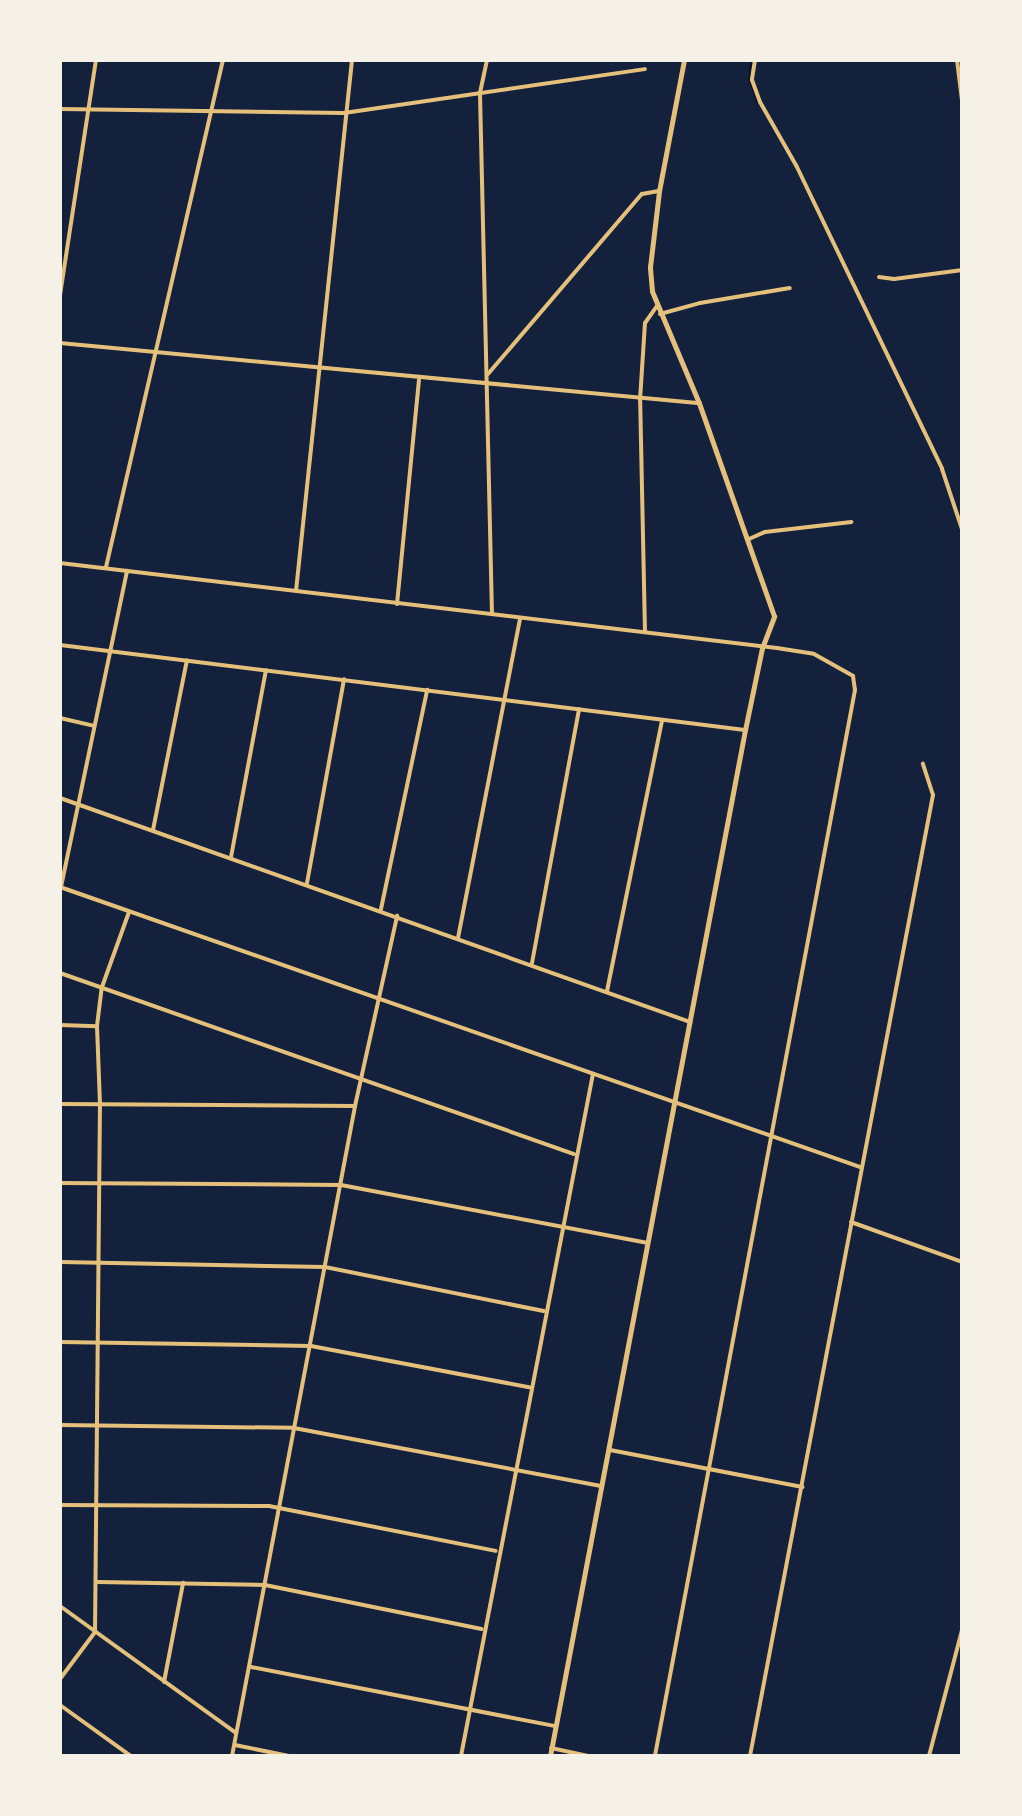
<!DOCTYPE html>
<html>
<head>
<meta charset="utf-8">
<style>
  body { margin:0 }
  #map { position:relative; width:1022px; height:1816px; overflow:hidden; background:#14213d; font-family:Spectral,serif }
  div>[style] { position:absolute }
  .stream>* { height:2.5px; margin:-1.25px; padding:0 1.25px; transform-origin:1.25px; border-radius:1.25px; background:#0b132b }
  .minor>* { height:4px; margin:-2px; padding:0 2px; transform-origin:2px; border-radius:2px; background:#e5c07b }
  .tertiary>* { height:5px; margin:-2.5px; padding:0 2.5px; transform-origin:2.5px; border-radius:2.5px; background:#e5c07b }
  span { translate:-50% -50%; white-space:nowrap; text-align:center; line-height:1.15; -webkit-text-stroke:10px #f6f1e7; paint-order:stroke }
  .frame { position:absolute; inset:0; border:62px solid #f6f1e7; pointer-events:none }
</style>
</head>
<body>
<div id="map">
  <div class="stream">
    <div style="left:751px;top:60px;width:20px;rotate:93deg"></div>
    <div style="left:750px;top:80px;width:24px;rotate:71deg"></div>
  </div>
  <div class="minor">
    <div style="left:487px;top:60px;width:35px;rotate:102deg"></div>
    <div style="left:480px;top:94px;width:520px;rotate:88.68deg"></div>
    <div style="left:755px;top:60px;width:20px;rotate:99deg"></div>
    <div style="left:752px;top:80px;width:23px;rotate:70deg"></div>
    <div style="left:760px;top:102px;width:73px;rotate:60.3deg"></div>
    <div style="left:796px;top:165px;width:337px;rotate:64.3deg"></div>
    <div style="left:942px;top:469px;width:63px;rotate:71.6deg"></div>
    <div style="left:957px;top:60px;width:40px;rotate:82.9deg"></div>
    <div style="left:60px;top:109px;width:284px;rotate:0.8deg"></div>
    <div style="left:344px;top:113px;width:304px;rotate:-8.3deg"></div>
    <div style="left:879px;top:277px;width:15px;rotate:8deg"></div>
    <div style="left:894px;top:279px;width:69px;rotate:-7.5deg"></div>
    <div style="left:60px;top:295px;width:238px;rotate:-81.3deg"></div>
    <div style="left:660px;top:314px;width:41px;rotate:-15.4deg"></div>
    <div style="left:700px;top:303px;width:91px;rotate:-9.5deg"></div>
    <div style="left:60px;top:343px;width:640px;rotate:5.38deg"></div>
    <div style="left:488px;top:374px;width:237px;rotate:-49.5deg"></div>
    <div style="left:642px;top:194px;width:17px;rotate:-10deg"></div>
    <div style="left:749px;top:539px;width:17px;rotate:-24deg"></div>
    <div style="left:765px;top:532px;width:87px;rotate:-6.6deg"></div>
    <div style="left:60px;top:563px;width:722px;rotate:6.76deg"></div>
    <div style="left:777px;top:648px;width:37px;rotate:9deg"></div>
    <div style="left:814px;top:654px;width:45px;rotate:29.4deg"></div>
    <div style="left:853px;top:676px;width:14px;rotate:82deg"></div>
    <div style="left:855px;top:690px;width:1085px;rotate:100.63deg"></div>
    <div style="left:106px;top:567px;width:520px;rotate:-77.01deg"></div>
    <div style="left:296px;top:591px;width:534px;rotate:-83.98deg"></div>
    <div style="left:397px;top:604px;width:225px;rotate:-84.4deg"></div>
    <div style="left:645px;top:632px;width:232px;rotate:-91.2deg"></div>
    <div style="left:640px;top:400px;width:77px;rotate:-86.3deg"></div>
    <div style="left:645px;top:323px;width:21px;rotate:-55deg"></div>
    <div style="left:60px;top:645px;width:690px;rotate:7.07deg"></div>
    <div style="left:60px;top:718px;width:35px;rotate:13deg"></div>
    <div style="left:60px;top:798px;width:669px;rotate:19.57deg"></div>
    <div style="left:153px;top:830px;width:173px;rotate:-78.7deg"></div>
    <div style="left:231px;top:857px;width:190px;rotate:-79.4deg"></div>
    <div style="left:307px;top:883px;width:207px;rotate:-79.7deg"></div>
    <div style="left:60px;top:887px;width:848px;rotate:19.29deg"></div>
    <div style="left:61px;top:887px;width:323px;rotate:-78.2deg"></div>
    <div style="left:381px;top:909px;width:224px;rotate:-78.1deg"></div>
    <div style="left:458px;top:938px;width:326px;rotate:-79deg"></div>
    <div style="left:532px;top:963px;width:258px;rotate:-79.5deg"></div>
    <div style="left:60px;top:973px;width:545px;rotate:19.4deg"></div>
    <div style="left:607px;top:991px;width:276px;rotate:-78.5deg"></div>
    <div style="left:60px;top:1025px;width:37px;rotate:2deg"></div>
    <div style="left:60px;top:1104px;width:295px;rotate:0.4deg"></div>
    <div style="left:60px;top:1183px;width:281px;rotate:0.4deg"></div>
    <div style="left:341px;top:1185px;width:311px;rotate:10.7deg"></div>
    <div style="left:851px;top:1222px;width:118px;rotate:19.8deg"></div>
    <div style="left:60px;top:1262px;width:265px;rotate:1.1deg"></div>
    <div style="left:325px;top:1267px;width:223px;rotate:11.4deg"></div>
    <div style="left:60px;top:1342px;width:251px;rotate:0.9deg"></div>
    <div style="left:311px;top:1346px;width:222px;rotate:10.7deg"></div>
    <div style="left:60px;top:1425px;width:234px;rotate:0.7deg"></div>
    <div style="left:294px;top:1428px;width:311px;rotate:10.7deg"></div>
    <div style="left:610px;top:1450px;width:196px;rotate:10.9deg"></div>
    <div style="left:60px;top:1505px;width:209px;rotate:0.3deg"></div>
    <div style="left:269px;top:1506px;width:231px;rotate:11.2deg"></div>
    <div style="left:97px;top:1582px;width:168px;rotate:1deg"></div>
    <div style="left:265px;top:1585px;width:221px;rotate:11.5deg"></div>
    <div style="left:60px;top:1606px;width:216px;rotate:35.8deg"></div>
    <div style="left:251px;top:1667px;width:310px;rotate:11deg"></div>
    <div style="left:60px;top:1679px;width:59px;rotate:-53.3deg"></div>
    <div style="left:95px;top:1632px;width:528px;rotate:-89.46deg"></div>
    <div style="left:100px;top:1104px;width:78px;rotate:-92.2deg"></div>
    <div style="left:97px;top:1026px;width:39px;rotate:-83deg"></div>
    <div style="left:102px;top:987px;width:80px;rotate:-70.2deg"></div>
    <div style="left:164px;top:1682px;width:101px;rotate:-79.1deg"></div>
    <div style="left:60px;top:1705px;width:87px;rotate:35.7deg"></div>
    <div style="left:235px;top:1745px;width:55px;rotate:11.5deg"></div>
    <div style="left:551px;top:1748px;width:38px;rotate:12deg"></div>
    <div style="left:232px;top:1756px;width:662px;rotate:-79.28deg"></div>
    <div style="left:355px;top:1106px;width:195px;rotate:-77.5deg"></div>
    <div style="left:461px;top:1756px;width:695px;rotate:-79.05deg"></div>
    <div style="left:750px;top:1756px;width:978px;rotate:-79.22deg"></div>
    <div style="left:933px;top:795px;width:33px;rotate:-108deg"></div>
    <div style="left:929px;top:1756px;width:130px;rotate:-75.3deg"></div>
  </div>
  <div class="tertiary">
    <div style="left:550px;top:1756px;width:1044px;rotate:-79.24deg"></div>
    <div style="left:745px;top:730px;width:84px;rotate:-78.3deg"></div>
    <div style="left:762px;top:648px;width:34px;rotate:-69deg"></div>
    <div style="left:774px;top:616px;width:226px;rotate:-109.4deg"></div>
    <div style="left:699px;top:403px;width:121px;rotate:-112.8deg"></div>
    <div style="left:652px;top:291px;width:24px;rotate:-95deg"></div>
    <div style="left:650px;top:267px;width:77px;rotate:-83.2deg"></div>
    <div style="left:659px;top:191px;width:133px;rotate:-79.2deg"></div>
  </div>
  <div class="frame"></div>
</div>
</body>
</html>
